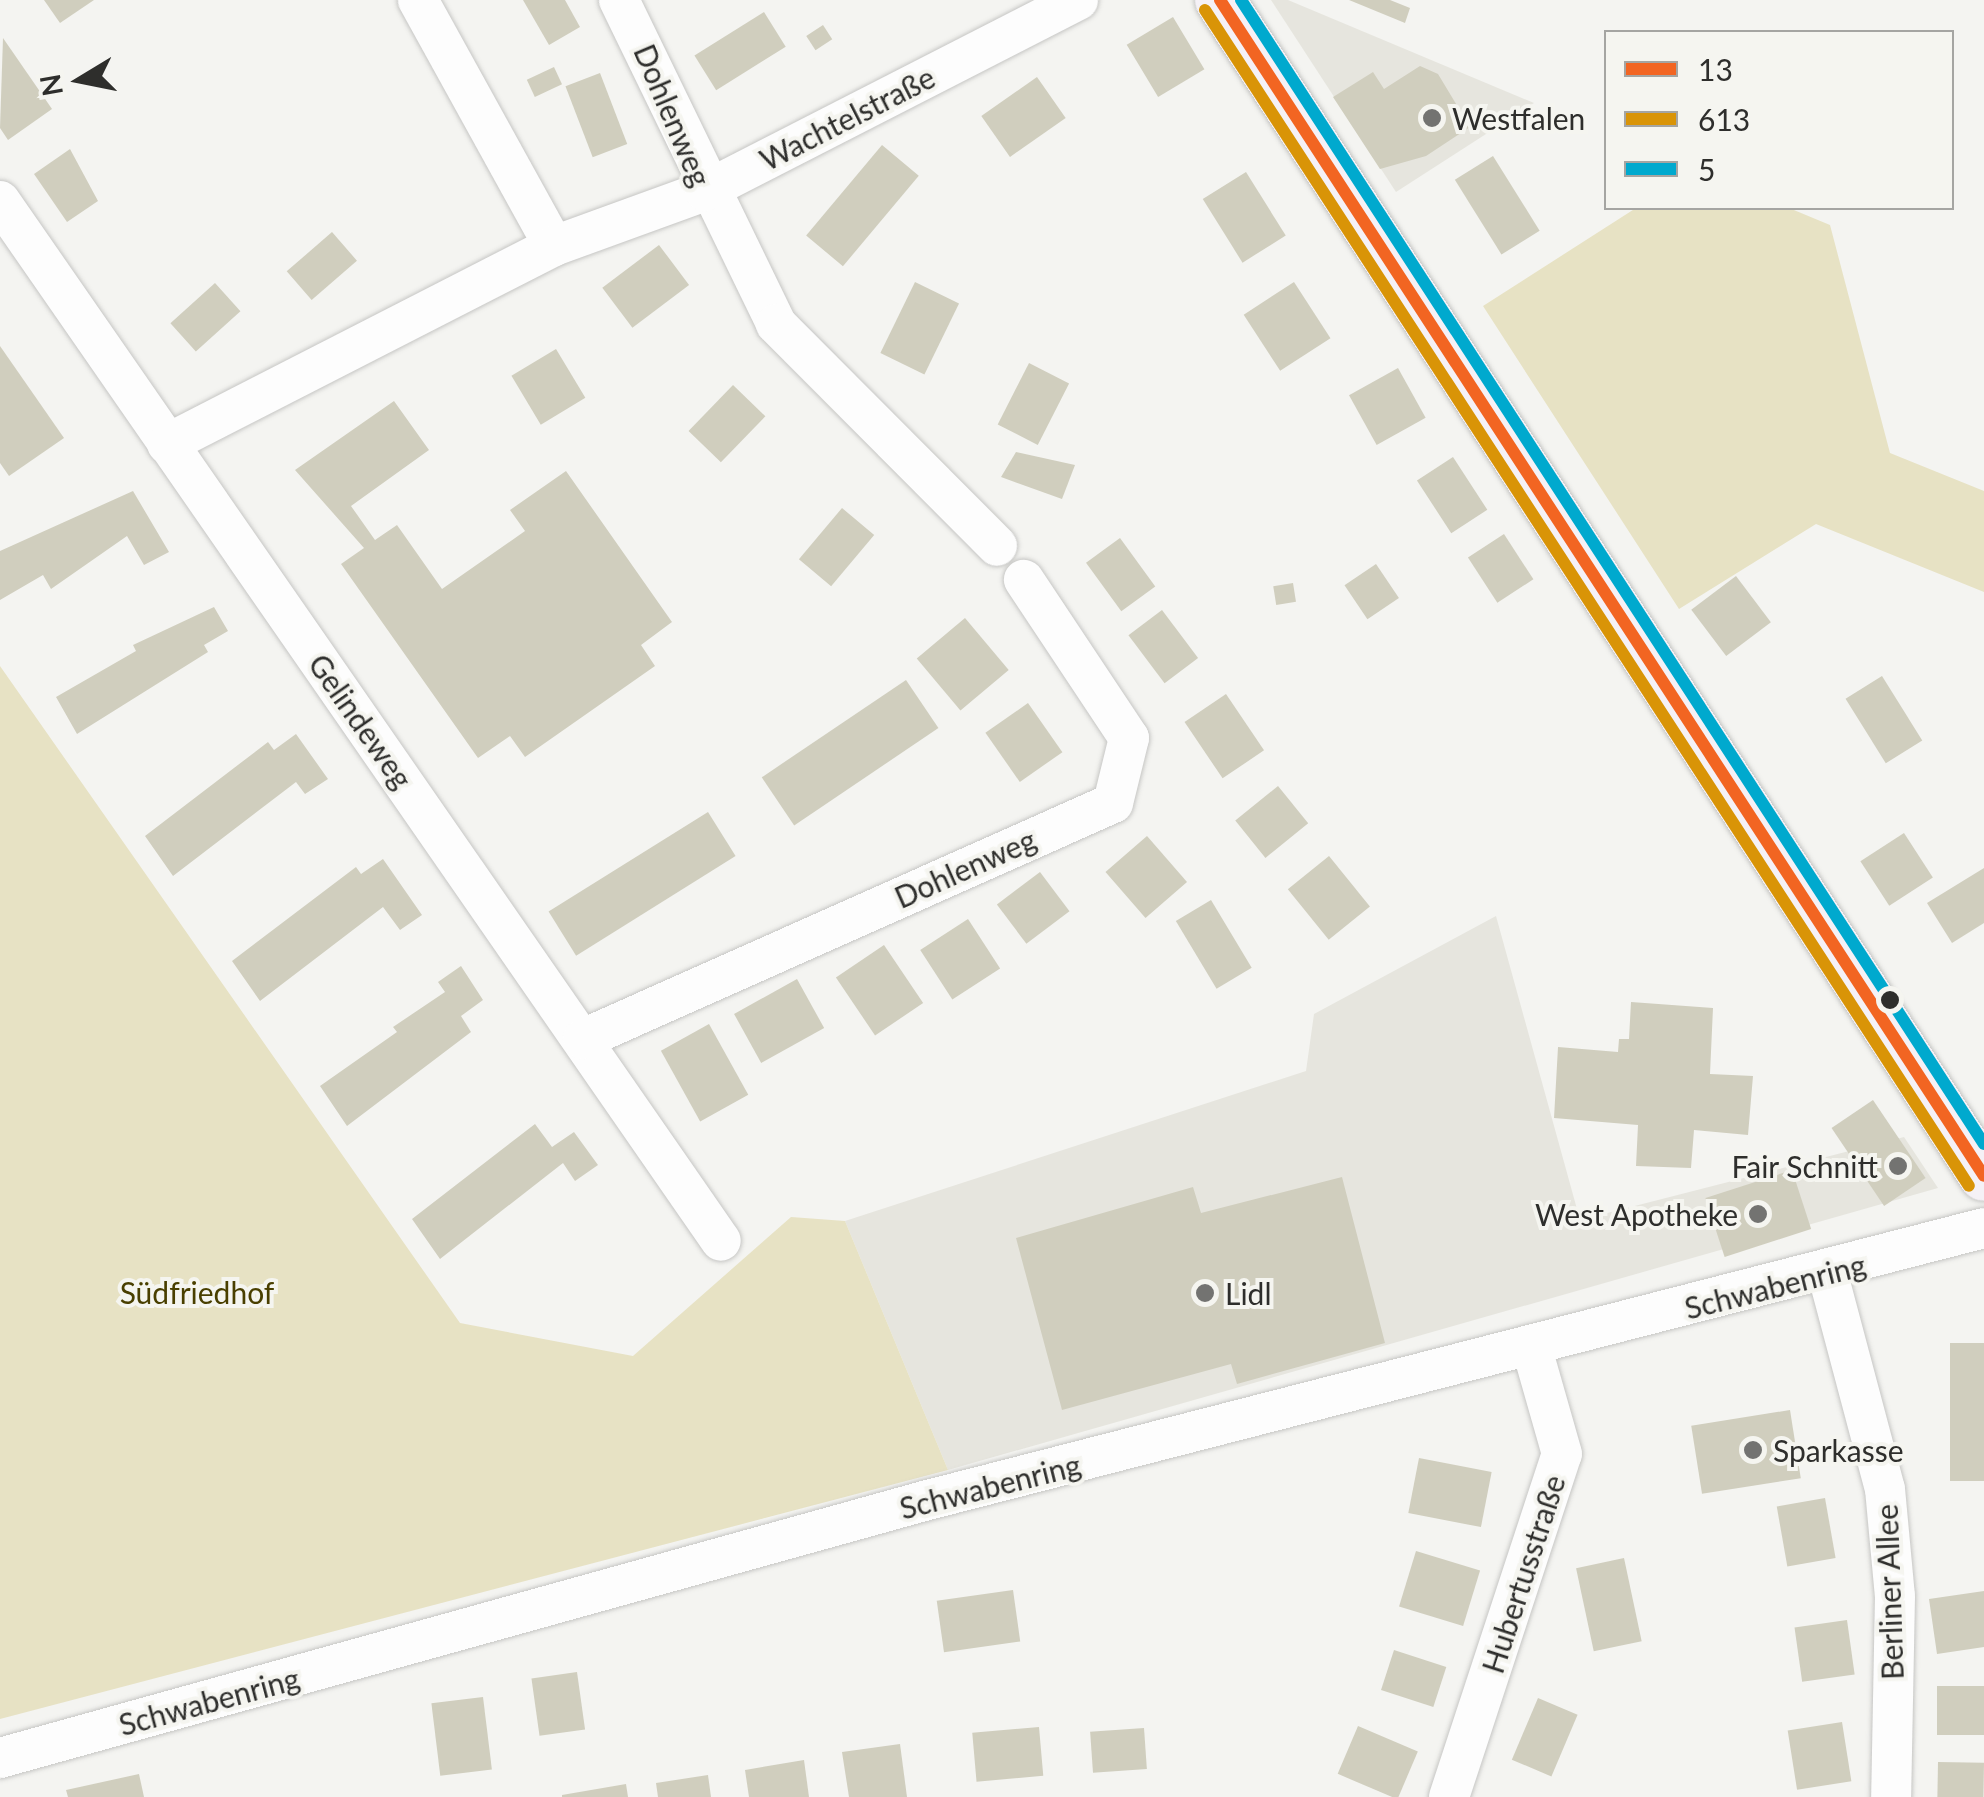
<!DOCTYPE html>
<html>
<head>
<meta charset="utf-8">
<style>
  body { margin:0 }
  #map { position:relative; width:1984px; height:1797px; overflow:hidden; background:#f4f4f1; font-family:Lato,sans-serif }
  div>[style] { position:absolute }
  .built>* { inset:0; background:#e6e5de }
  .green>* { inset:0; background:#e7e2c4 }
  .building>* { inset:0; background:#d0cebe; transform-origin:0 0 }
  .roads { filter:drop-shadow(0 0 2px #c6c6c4) drop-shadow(0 0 2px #c6c6c4) }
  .minor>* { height:40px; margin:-20px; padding:0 20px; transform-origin:20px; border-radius:20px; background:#fdfdfd }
  .major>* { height:50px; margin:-25px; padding:0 25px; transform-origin:25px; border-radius:25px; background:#f5f1f6 }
  .bus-1>* { height:12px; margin:-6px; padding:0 6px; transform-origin:6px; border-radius:6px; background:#f26522 }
  .bus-2>* { height:12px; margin:-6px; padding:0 6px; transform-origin:6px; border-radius:6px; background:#d99407 }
  .bus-3>* { height:12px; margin:-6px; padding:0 6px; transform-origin:6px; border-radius:6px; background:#00a9ce }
  .dots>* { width:28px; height:28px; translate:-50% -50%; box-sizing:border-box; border:5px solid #f5f5f0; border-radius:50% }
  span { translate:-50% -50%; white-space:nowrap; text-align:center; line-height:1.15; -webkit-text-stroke:8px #f5f5f0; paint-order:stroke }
  .street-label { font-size:30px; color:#2e2e2c }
  .poi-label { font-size:30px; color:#2e2e2c }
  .left { translate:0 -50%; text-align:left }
  .right { translate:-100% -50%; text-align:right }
  .park-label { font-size:30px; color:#493f00 }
  .legend { position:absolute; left:1604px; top:30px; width:350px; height:180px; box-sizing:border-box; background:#f5f5f0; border:2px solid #a5a5a2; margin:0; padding:12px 18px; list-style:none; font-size:30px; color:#2e2e2c }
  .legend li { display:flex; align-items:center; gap:20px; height:50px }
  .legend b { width:50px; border:2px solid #a5a5a2 }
  .north { position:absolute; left:30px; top:30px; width:100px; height:100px; -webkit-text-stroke:8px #f5f5f0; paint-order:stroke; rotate:260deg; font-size:28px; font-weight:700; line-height:40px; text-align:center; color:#2e2e2c }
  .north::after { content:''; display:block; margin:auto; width:35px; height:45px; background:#2e2e2c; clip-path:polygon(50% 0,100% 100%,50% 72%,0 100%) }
</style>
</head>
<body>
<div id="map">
  <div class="built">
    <div style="clip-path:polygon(1271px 0,1288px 0,1534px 103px,1396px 192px)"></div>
    <div style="clip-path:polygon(1496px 916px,1580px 1220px,1904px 1137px,1938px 1188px,948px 1470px,845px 1221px,1306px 1071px,1314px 1014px)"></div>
  </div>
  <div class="green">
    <div style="clip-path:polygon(1636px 208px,1789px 208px,1830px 225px,1890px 453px,1984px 491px,1984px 592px,1816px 524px,1679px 609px,1483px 306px)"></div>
    <div style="clip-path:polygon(0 666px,460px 1323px,633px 1356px,791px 1217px,845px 1221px,948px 1470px,0 1719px)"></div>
  </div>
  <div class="building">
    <div style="clip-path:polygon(44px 0,94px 0,60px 23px)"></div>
    <div style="clip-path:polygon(523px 0,565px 0,580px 27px,549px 45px)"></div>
    <div style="clip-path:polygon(1349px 0,1390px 0,1410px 8px,1405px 23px)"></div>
    <div style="left:764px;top:12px;width:41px;height:82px;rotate:58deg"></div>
    <div style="left:1173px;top:17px;width:61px;height:54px;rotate:59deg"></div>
    <div style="left:823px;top:25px;width:17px;height:20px;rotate:57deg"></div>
    <div style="clip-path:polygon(3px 38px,52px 109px,8px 140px,0 128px)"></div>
    <div style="clip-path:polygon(1420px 66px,1438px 74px,1470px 127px,1426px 156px,1380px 169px,1333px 97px,1373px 72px,1384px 89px)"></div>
    <div style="left:554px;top:67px;width:19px;height:30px;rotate:65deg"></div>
    <div style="left:600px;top:73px;width:76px;height:37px;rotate:69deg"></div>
    <div style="left:1037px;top:77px;width:50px;height:68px;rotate:55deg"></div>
    <div style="left:882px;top:145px;width:48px;height:118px;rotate:40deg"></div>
    <div style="clip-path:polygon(70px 149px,98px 201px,67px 222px,34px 174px)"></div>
    <div style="left:1493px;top:156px;width:88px;height:45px;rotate:58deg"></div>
    <div style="left:1246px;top:172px;width:75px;height:51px;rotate:58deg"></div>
    <div style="left:332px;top:232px;width:38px;height:60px;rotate:49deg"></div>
    <div style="left:659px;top:245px;width:50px;height:71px;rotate:53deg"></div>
    <div style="left:915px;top:282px;width:49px;height:79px;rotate:26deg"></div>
    <div style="left:1294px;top:282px;width:67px;height:60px;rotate:57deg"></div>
    <div style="left:215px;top:283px;width:38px;height:60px;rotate:48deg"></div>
    <div style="clip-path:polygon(0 346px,64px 438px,9px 476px,0 463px)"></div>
    <div style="left:556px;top:349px;width:57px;height:52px;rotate:59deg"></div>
    <div style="left:1029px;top:363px;width:45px;height:69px;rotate:27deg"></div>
    <div style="left:1398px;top:368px;width:57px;height:56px;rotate:61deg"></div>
    <div style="left:733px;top:385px;width:45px;height:64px;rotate:44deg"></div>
    <div style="clip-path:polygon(394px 401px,429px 450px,351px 506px,375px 540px,397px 525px,442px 589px,525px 531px,510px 510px,566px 471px,672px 622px,641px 645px,655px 666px,525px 757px,510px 736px,478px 758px,341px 564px,364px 548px,295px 470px)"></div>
    <div style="clip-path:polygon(1016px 452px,1075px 465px,1062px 499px,1001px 477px)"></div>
    <div style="left:1453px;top:457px;width:63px;height:43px;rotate:57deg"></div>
    <div style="clip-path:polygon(133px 491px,169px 552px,144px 565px,127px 536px,51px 589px,43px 575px,0 600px,0 551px)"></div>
    <div style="left:842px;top:508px;width:42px;height:67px;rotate:40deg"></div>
    <div style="left:1504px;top:534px;width:54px;height:43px;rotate:57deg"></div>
    <div style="left:1120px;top:538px;width:60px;height:42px;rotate:54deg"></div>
    <div style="left:1376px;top:564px;width:41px;height:38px;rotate:56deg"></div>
    <div style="left:1736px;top:576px;width:58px;height:56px;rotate:53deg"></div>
    <div style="left:1293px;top:583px;width:19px;height:20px;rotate:81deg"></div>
    <div style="clip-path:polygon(214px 607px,228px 631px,204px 645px,208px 652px,77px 734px,56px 697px,136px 651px,133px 645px)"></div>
    <div style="left:1162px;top:610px;width:60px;height:42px;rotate:53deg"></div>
    <div style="left:965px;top:618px;width:68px;height:63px;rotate:50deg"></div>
    <div style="left:1882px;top:676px;width:76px;height:43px;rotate:58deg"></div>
    <div style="left:906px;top:680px;width:58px;height:174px;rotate:56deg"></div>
    <div style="left:1226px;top:694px;width:68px;height:50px;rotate:56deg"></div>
    <div style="left:1028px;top:703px;width:60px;height:52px;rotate:55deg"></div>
    <div style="clip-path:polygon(296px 734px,328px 779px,305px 794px,296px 782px,173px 876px,145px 836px,268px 742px,274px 750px)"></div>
    <div style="left:1278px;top:786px;width:48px;height:55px;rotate:51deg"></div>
    <div style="left:708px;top:812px;width:52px;height:188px;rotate:58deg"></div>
    <div style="left:1904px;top:833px;width:53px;height:52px;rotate:57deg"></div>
    <div style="left:1147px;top:836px;width:61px;height:55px;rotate:49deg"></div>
    <div style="left:1329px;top:856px;width:65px;height:53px;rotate:51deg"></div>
    <div style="clip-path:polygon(383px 859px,422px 915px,400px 930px,383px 907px,260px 1001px,232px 961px,356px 867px,361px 874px)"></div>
    <div style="clip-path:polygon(1984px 868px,1984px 923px,1952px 943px,1927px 903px)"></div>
    <div style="left:1040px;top:872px;width:49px;height:54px;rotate:53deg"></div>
    <div style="left:1211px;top:900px;width:79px;height:41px;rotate:59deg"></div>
    <div style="left:968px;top:919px;width:59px;height:57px;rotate:57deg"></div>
    <div style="left:884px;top:945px;width:70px;height:58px;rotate:56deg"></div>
    <div style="clip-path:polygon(461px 966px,483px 1000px,461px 1016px,471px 1032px,347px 1126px,320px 1086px,397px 1032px,393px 1027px,445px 992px,438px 982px)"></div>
    <div style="left:797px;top:979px;width:56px;height:72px;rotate:61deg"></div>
    <div style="clip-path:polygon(1631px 1002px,1713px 1008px,1710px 1074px,1753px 1076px,1748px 1135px,1694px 1130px,1691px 1168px,1636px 1166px,1638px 1125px,1554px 1118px,1558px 1047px,1618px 1052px,1619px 1039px,1629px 1039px)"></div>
    <div style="left:709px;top:1024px;width:81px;height:55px;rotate:61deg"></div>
    <div style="left:1873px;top:1100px;width:94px;height:50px;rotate:56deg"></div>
    <div style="clip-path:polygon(535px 1124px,552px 1147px,574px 1132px,598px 1165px,575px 1181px,563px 1163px,440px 1259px,412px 1219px)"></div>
    <div style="left:1792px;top:1170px;width:62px;height:91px;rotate:72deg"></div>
    <div style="clip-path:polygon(1342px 1177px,1385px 1343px,1237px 1384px,1231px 1364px,1062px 1410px,1016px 1238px,1193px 1187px,1201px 1213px)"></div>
    <div style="left:1950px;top:1343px;width:34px;height:138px"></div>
    <div style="left:1790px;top:1410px;width:69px;height:100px;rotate:81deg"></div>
    <div style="left:1419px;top:1458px;width:74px;height:56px;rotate:11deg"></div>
    <div style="left:1825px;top:1498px;width:61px;height:49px;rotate:80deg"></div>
    <div style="left:1416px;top:1551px;width:67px;height:58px;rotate:17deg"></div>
    <div style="left:1624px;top:1558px;width:85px;height:49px;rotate:78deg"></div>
    <div style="left:1013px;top:1590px;width:52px;height:77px;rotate:82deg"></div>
    <div style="clip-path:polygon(1984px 1591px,1984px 1647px,1937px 1654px,1929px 1599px)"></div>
    <div style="left:1847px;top:1620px;width:55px;height:53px;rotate:82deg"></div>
    <div style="left:1394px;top:1650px;width:55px;height:42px;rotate:18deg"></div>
    <div style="left:577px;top:1672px;width:58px;height:46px;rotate:82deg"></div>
    <div style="left:1984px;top:1686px;width:49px;height:47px;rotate:90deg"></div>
    <div style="left:483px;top:1697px;width:73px;height:52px;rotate:83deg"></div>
    <div style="left:1538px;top:1698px;width:43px;height:67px;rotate:23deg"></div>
    <div style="left:1842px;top:1722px;width:60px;height:55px;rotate:81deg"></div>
    <div style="left:1358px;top:1726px;width:65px;height:52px;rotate:23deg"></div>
    <div style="left:1039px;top:1727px;width:49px;height:67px;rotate:85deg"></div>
    <div style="left:1144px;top:1728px;width:41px;height:54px;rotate:86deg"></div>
    <div style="clip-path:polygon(900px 1744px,907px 1797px,849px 1797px,842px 1752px)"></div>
    <div style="clip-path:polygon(804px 1760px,809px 1797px,749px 1797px,745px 1770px)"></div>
    <div style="left:1938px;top:1762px;width:46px;height:35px;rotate:1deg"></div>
    <div style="clip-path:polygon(139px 1774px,144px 1797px,68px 1797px,66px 1790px)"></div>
    <div style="clip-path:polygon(708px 1775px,711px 1797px,658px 1797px,656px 1783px)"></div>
    <div style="clip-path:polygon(626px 1784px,628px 1797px,562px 1797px,562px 1795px)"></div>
  </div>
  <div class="roads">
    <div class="minor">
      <div style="left:418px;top:0;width:281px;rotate:61.1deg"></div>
      <div style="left:619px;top:0;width:360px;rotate:64.1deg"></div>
      <div style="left:776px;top:324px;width:313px;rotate:45.1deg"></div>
      <div style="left:0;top:201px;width:1265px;rotate:55.27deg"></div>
      <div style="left:167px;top:444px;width:435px;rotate:-27.1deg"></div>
      <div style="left:554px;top:246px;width:161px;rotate:-20deg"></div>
      <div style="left:705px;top:191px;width:419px;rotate:-27.1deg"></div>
      <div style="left:583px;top:1039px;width:580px;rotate:-24deg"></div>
      <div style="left:1113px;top:803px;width:67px;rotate:-76.2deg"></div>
      <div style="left:1129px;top:738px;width:190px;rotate:-123.6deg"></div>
      <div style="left:1828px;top:1275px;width:221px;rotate:75.1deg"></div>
      <div style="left:1885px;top:1489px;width:107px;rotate:84.7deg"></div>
      <div style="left:1895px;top:1596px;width:201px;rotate:91.1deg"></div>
      <div style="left:0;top:1758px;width:959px;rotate:-15.54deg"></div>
      <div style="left:924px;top:1501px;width:1095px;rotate:-14.44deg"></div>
      <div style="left:1449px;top:1797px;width:361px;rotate:-71.8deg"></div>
      <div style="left:1562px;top:1454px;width:109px;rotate:-105.9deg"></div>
    </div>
    <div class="major">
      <div style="left:1220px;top:0;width:1402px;rotate:56.99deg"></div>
    </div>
  </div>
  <div class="bus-1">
    <div style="left:1220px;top:0;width:1402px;rotate:56.99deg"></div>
  </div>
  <div class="bus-2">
    <div style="left:1205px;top:10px;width:1402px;rotate:56.99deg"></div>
  </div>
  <div class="bus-3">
    <div style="left:1241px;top:0;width:1364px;rotate:57deg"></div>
  </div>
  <div class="dots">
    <div style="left:1432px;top:118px;background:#737371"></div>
    <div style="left:1890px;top:1000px;background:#2e2e2c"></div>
    <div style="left:1898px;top:1166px;background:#737371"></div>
    <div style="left:1758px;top:1214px;background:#737371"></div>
    <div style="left:1205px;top:1293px;background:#737371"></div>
    <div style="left:1753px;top:1450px;background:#737371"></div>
  </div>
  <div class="street-label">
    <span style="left:673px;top:115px;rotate:67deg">Dohlenweg</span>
    <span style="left:847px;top:118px;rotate:-27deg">Wachtelstraße</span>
    <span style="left:361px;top:721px;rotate:55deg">Gelindeweg</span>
    <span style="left:965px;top:868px;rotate:-24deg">Dohlenweg</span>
    <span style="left:1775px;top:1286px;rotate:-14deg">Schwabenring</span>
    <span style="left:990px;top:1486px;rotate:-14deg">Schwabenring</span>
    <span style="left:1523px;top:1574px;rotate:-72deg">Hubertusstraße</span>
    <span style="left:1889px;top:1592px;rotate:-92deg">Berliner Allee</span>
    <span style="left:209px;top:1701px;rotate:-15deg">Schwabenring</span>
  </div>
  <div class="poi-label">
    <span class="left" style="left:1452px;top:118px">Westfalen</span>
    <span class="right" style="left:1878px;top:1166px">Fair Schnitt</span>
    <span class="right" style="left:1738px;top:1214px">West Apotheke</span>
    <span class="left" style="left:1225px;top:1293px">Lidl</span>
    <span class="left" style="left:1773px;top:1450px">Sparkasse</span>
  </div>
  <div class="park-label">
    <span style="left:197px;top:1292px">Südfriedhof</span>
  </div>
  <ul class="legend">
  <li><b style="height:12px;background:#f26522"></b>13</li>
  <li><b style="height:12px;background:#d99407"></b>613</li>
  <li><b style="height:12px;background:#00a9ce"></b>5</li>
  </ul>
  <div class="north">N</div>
</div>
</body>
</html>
